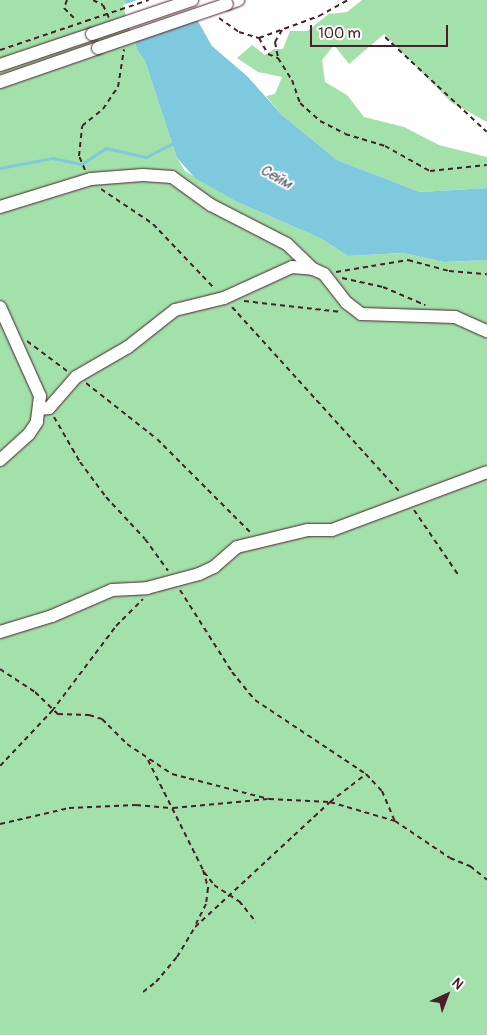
<!DOCTYPE html>
<html>
<head>
<meta charset="utf-8">
<style>
  body { margin:0 }
  #map { position:relative; width:487px; height:1035px; overflow:hidden; background:#fff; font-family:Pangolin,sans-serif }
  div>[style] { position:absolute }
  .green>* { inset:0; background:#a2e1a9 }
  .water>* { inset:0; background:#7ec9de }
  .pier>* { inset:0; background:#fff }
  .stream>* { height:2.5px; margin:-1.25px; padding:0 1.25px; transform-origin:1.25px; border-radius:1.25px; background:#7ec9de }
  .path>* { height:2px; margin-top:-1px; transform-origin:0; background:repeating-linear-gradient(90deg,#4a1f2b 0 5px,transparent 0 9px) }
  .roads { filter:drop-shadow(0 0 1px #4a1f2b) drop-shadow(0 0 1px #4a1f2b) }
  .minor>* { height:12px; margin:-6px; padding:0 6px; transform-origin:6px; border-radius:6px; background:#fff }
  .path-bridge>* { height:2px; margin-top:-1px; transform-origin:0; background:repeating-linear-gradient(90deg,#4a1f2b 0 5px,transparent 0 9px) }
  .bridges { filter:drop-shadow(0 0 1px #4a1f2b) drop-shadow(0 0 1px #4a1f2b) }
  .minor-bridge>* { height:12px; margin:-6px; padding:0 6px; transform-origin:6px; border-radius:6px; background:#fff }
  span { translate:-50% -50%; white-space:nowrap; text-align:center; line-height:1.15; -webkit-text-stroke:4px #fff; paint-order:stroke }
  .water-label { font-size:15px; color:#5c5a6a; font-style:italic }
  .north { position:absolute; left:422px; top:970px; width:50px; height:50px; -webkit-text-stroke:4px #fff; paint-order:stroke; rotate:43deg; font-size:14px; font-weight:700; line-height:20px; text-align:center; color:#4a1f2b }
  .north::after { content:''; display:block; margin:auto; width:18px; height:22px; background:#4a1f2b; clip-path:polygon(50% 0,100% 100%,50% 72%,0 100%) }
  .scale { position:absolute; left:310px; top:25px; width:138px; height:22px; box-sizing:border-box; border:2px solid #4a1f2b; border-top:0; padding-left:6px; font-size:15px; line-height:18px; white-space:nowrap; color:#4a1f2b; -webkit-text-stroke:4px #fff; paint-order:stroke }
</style>
</head>
<body>
<div id="map">
  <div class="green">
    <div style="clip-path:polygon(0 0,125px 0,137px 50px,145px 61px,177px 158px,185px 171px,237px 202px,320px 238px,348px 256px,403px 253px,444px 262px,487px 260px,487px 1035px,0 1035px)"></div>
    <div style="clip-path:polygon(362px 0,487px 0,487px 122px,451px 102px,384px 34px,349px 64px,334px 45px,322px 60px,325px 82px,347px 95px,364px 117px,404px 127px,439px 145px,487px 157px,487px 188px,420px 192px,337px 160px,281px 114px,266px 96px,275px 94px,282px 77px,258px 72px,237px 58px,252px 45px,265px 55px,274px 49px,283px 49px,290px 31px,307px 31px,329px 14px,347px 12px)"></div>
  </div>
  <div class="water">
    <div style="clip-path:polygon(125px 0,186px 0,212px 46px,247px 76px,281px 114px,337px 160px,420px 192px,487px 188px,487px 260px,444px 262px,403px 253px,348px 256px,320px 238px,237px 202px,195px 178px,177px 158px,145px 61px,137px 50px)"></div>
  </div>
  <div class="pier">
    <div style="clip-path:polygon(137px 0,189px 0,200px 19px,133px 41px,123px 5px)"></div>
  </div>
  <div class="stream">
    <div style="left:83px;top:163px;width:27px;rotate:-33deg"></div>
    <div style="left:106px;top:148px;width:41px;rotate:12.7deg"></div>
    <div style="left:146px;top:157px;width:34px;rotate:-27deg"></div>
    <div style="left:0;top:168px;width:54px;rotate:-10.7deg"></div>
    <div style="left:53px;top:158px;width:29px;rotate:12deg"></div>
  </div>
  <div class="path">
    <div style="left:67px;top:0;width:9px;rotate:111deg"></div>
    <div style="left:64px;top:8px;width:18px;rotate:45deg"></div>
    <div style="left:93px;top:0;width:11px;rotate:27deg"></div>
    <div style="left:103px;top:5px;width:14px;rotate:65deg"></div>
    <div style="left:219px;top:18px;width:24px;rotate:35deg"></div>
    <div style="left:239px;top:32px;width:21px;rotate:17deg"></div>
    <div style="left:259px;top:38px;width:64px;rotate:-20.1deg"></div>
    <div style="left:319px;top:16px;width:33px;rotate:-29deg"></div>
    <div style="left:282px;top:30px;width:14px;rotate:120deg"></div>
    <div style="left:275px;top:42px;width:16px;rotate:79deg"></div>
    <div style="left:278px;top:58px;width:26px;rotate:58deg"></div>
    <div style="left:292px;top:80px;width:24px;rotate:71deg"></div>
    <div style="left:300px;top:103px;width:27px;rotate:42deg"></div>
    <div style="left:320px;top:121px;width:28px;rotate:27deg"></div>
    <div style="left:345px;top:134px;width:42px;rotate:16.7deg"></div>
    <div style="left:385px;top:146px;width:51px;rotate:29.1deg"></div>
    <div style="left:430px;top:171px;width:57px;rotate:-6deg"></div>
    <div style="left:385px;top:37px;width:139px;rotate:43deg"></div>
    <div style="left:259px;top:38px;width:18px;rotate:61deg"></div>
    <div style="left:268px;top:54px;width:11px;rotate:22deg"></div>
    <div style="left:0;top:50px;width:91px;rotate:-18.6deg"></div>
    <div style="left:85px;top:170px;width:15px;rotate:-113deg"></div>
    <div style="left:79px;top:156px;width:30px;rotate:-84deg"></div>
    <div style="left:82px;top:126px;width:27px;rotate:-39deg"></div>
    <div style="left:103px;top:109px;width:27px;rotate:-56deg"></div>
    <div style="left:118px;top:87px;width:38px;rotate:-81deg"></div>
    <div style="left:101px;top:189px;width:63px;rotate:33.9deg"></div>
    <div style="left:153px;top:224px;width:90px;rotate:46.4deg"></div>
    <div style="left:336px;top:272px;width:73px;rotate:-9.5deg"></div>
    <div style="left:408px;top:260px;width:42px;rotate:15deg"></div>
    <div style="left:449px;top:271px;width:38px;rotate:5deg"></div>
    <div style="left:342px;top:278px;width:42px;rotate:12.4deg"></div>
    <div style="left:383px;top:287px;width:46px;rotate:23.2deg"></div>
    <div style="left:244px;top:301px;width:98px;rotate:6.5deg"></div>
    <div style="left:232px;top:307px;width:250px;rotate:47.8deg"></div>
    <div style="left:27px;top:341px;width:50px;rotate:36.9deg"></div>
    <div style="left:86px;top:383px;width:90px;rotate:38.3deg"></div>
    <div style="left:157px;top:439px;width:133px;rotate:45deg"></div>
    <div style="left:54px;top:417px;width:52px;rotate:60deg"></div>
    <div style="left:80px;top:462px;width:44px;rotate:53.4deg"></div>
    <div style="left:106px;top:497px;width:57px;rotate:47.1deg"></div>
    <div style="left:145px;top:539px;width:39px;rotate:54deg"></div>
    <div style="left:414px;top:510px;width:80px;rotate:55.7deg"></div>
    <div style="left:180px;top:590px;width:97px;rotate:57.6deg"></div>
    <div style="left:232px;top:672px;width:36px;rotate:51deg"></div>
    <div style="left:255px;top:700px;width:133px;rotate:33.7deg"></div>
    <div style="left:366px;top:774px;width:23px;rotate:47deg"></div>
    <div style="left:382px;top:791px;width:33px;rotate:67deg"></div>
    <div style="left:0;top:669px;width:42px;rotate:33.3deg"></div>
    <div style="left:35px;top:692px;width:32px;rotate:44deg"></div>
    <div style="left:58px;top:714px;width:31px;rotate:2deg"></div>
    <div style="left:89px;top:715px;width:14px;rotate:17deg"></div>
    <div style="left:102px;top:719px;width:35px;rotate:45deg"></div>
    <div style="left:127px;top:744px;width:54px;rotate:33.7deg"></div>
    <div style="left:172px;top:774px;width:100px;rotate:14.5deg"></div>
    <div style="left:269px;top:799px;width:61px;rotate:2.8deg"></div>
    <div style="left:330px;top:802px;width:68px;rotate:16.3deg"></div>
    <div style="left:395px;top:821px;width:66px;rotate:33.9deg"></div>
    <div style="left:450px;top:858px;width:22px;rotate:22deg"></div>
    <div style="left:470px;top:866px;width:22px;rotate:39deg"></div>
    <div style="left:148px;top:760px;width:123px;rotate:63.4deg"></div>
    <div style="left:203px;top:870px;width:19px;rotate:74deg"></div>
    <div style="left:208px;top:888px;width:16px;rotate:97deg"></div>
    <div style="left:206px;top:904px;width:22px;rotate:117deg"></div>
    <div style="left:0;top:766px;width:76px;rotate:-46.6deg"></div>
    <div style="left:52px;top:711px;width:106px;rotate:-53deg"></div>
    <div style="left:116px;top:626px;width:38px;rotate:-45deg"></div>
    <div style="left:0;top:824px;width:71px;rotate:-13.1deg"></div>
    <div style="left:69px;top:808px;width:67px;rotate:-2.6deg"></div>
    <div style="left:136px;top:805px;width:37px;rotate:5deg"></div>
    <div style="left:173px;top:808px;width:95px;rotate:-5.4deg"></div>
    <div style="left:204px;top:872px;width:16px;rotate:52deg"></div>
    <div style="left:214px;top:885px;width:30px;rotate:33deg"></div>
    <div style="left:239px;top:901px;width:27px;rotate:51deg"></div>
    <div style="left:143px;top:992px;width:16px;rotate:-38deg"></div>
    <div style="left:156px;top:982px;width:33px;rotate:-50deg"></div>
    <div style="left:177px;top:957px;width:35px;rotate:-59deg"></div>
    <div style="left:195px;top:927px;width:184px;rotate:-42.8deg"></div>
    <div style="left:330px;top:802px;width:46px;rotate:-37.9deg"></div>
  </div>
  <div class="roads">
    <div class="minor">
      <div style="left:227px;top:4px;width:12px;rotate:-20deg"></div>
      <div style="left:0;top:65px;width:97px;rotate:-18.6deg"></div>
      <div style="left:0;top:82px;width:104px;rotate:-19.1deg"></div>
      <div style="left:0;top:207px;width:95px;rotate:-17.1deg"></div>
      <div style="left:91px;top:179px;width:52px;rotate:-4.4deg"></div>
      <div style="left:143px;top:175px;width:29px;rotate:4deg"></div>
      <div style="left:172px;top:177px;width:48px;rotate:35.7deg"></div>
      <div style="left:211px;top:205px;width:85px;rotate:27.2deg"></div>
      <div style="left:287px;top:244px;width:36px;rotate:44deg"></div>
      <div style="left:0;top:307px;width:98px;rotate:65.8deg"></div>
      <div style="left:40px;top:396px;width:26px;rotate:97deg"></div>
      <div style="left:37px;top:422px;width:14px;rotate:124deg"></div>
      <div style="left:29px;top:434px;width:39px;rotate:138deg"></div>
      <div style="left:40px;top:409px;width:9px;rotate:-6deg"></div>
      <div style="left:49px;top:408px;width:41px;rotate:-48.9deg"></div>
      <div style="left:76px;top:377px;width:60px;rotate:-30deg"></div>
      <div style="left:128px;top:347px;width:60px;rotate:-38.2deg"></div>
      <div style="left:175px;top:310px;width:50px;rotate:-13.8deg"></div>
      <div style="left:224px;top:298px;width:75px;rotate:-24.5deg"></div>
      <div style="left:292px;top:267px;width:21px;rotate:5deg"></div>
      <div style="left:313px;top:269px;width:12px;rotate:24deg"></div>
      <div style="left:324px;top:274px;width:37px;rotate:52deg"></div>
      <div style="left:347px;top:303px;width:18px;rotate:38deg"></div>
      <div style="left:361px;top:314px;width:94px;rotate:1.8deg"></div>
      <div style="left:455px;top:317px;width:35px;rotate:24deg"></div>
      <div style="left:0;top:632px;width:54px;rotate:-17.1deg"></div>
      <div style="left:52px;top:616px;width:65px;rotate:-23.4deg"></div>
      <div style="left:112px;top:590px;width:35px;rotate:-3deg"></div>
      <div style="left:147px;top:588px;width:54px;rotate:-15.1deg"></div>
      <div style="left:199px;top:574px;width:17px;rotate:-25deg"></div>
      <div style="left:214px;top:567px;width:30px;rotate:-41deg"></div>
      <div style="left:237px;top:547px;width:73px;rotate:-13.5deg"></div>
      <div style="left:308px;top:530px;width:24px"></div>
      <div style="left:332px;top:530px;width:165px;rotate:-20.5deg"></div>
    </div>
  </div>
  <div class="path-bridge">
    <div style="left:86px;top:21px;width:66px;rotate:-18.4deg"></div>
  </div>
  <div class="bridges">
    <div class="minor-bridge">
      <div style="left:92px;top:34px;width:106px;rotate:-18.8deg"></div>
      <div style="left:98px;top:48px;width:136px;rotate:-18.8deg"></div>
    </div>
  </div>
  <div class="water-label">
    <span style="left:276px;top:177px;rotate:29deg">Сейм</span>
  </div>
  <div class="north">N</div>
  <div class="scale">100 m</div>
</div>
</body>
</html>
